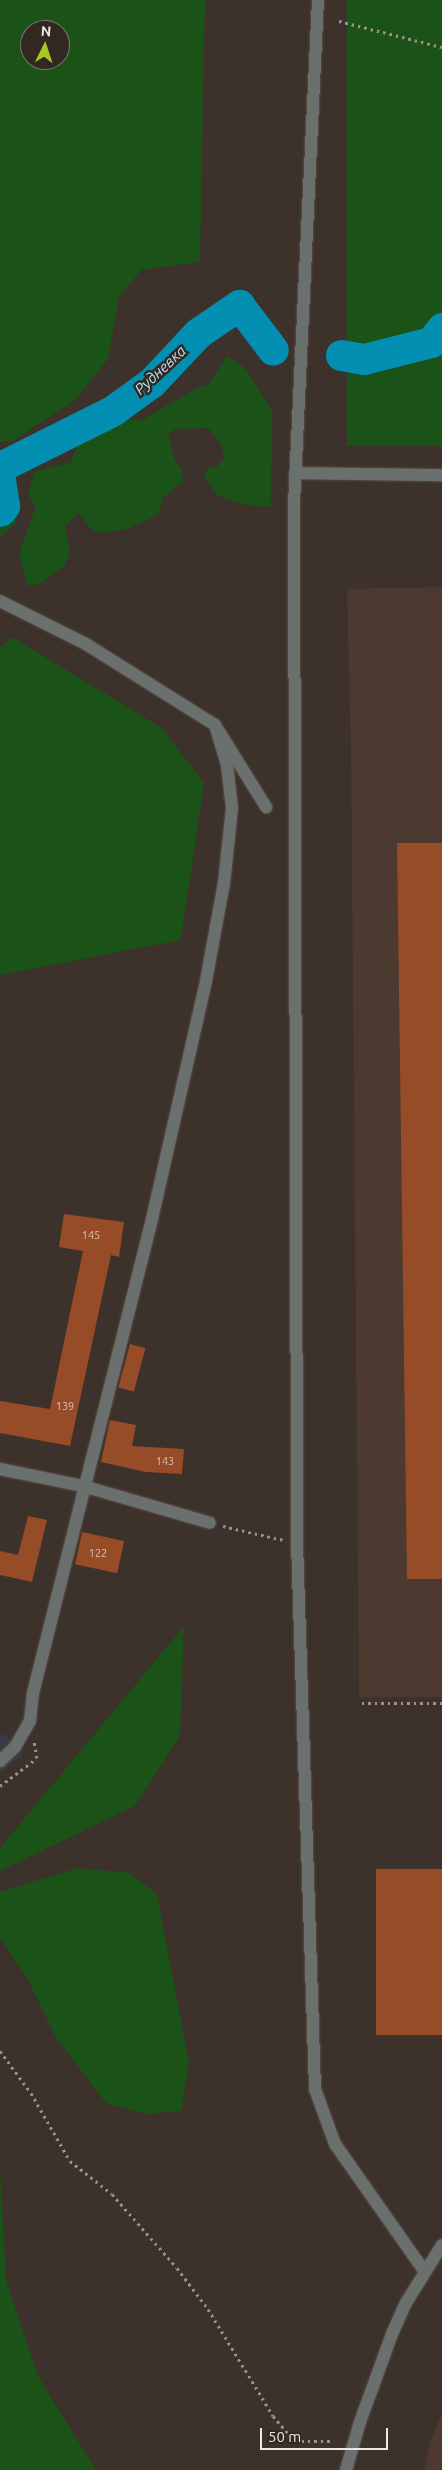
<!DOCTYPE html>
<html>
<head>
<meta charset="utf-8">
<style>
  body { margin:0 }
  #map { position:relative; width:442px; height:2470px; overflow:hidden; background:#3d312b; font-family:Ubuntu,sans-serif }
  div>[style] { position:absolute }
  .built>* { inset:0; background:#4c3930 }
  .education>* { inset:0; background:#3e394a }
  .green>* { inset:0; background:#1b5218; transform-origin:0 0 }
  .river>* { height:31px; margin:-15.5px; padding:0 15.5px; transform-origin:15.5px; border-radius:15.5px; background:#038fb1 }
  .building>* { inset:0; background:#974c28; transform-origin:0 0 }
  .path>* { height:3px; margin-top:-1.5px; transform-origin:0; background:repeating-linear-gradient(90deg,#9c928d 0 2.5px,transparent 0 6.5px) }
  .roads { filter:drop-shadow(0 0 1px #594e48) drop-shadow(0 0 1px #594e48) }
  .minor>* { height:12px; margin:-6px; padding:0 6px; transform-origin:6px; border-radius:6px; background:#69706d }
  span { translate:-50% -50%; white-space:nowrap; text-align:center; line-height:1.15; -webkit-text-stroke:5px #332722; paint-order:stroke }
  .number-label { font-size:11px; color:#d9c0b4 }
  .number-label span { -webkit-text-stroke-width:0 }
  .water-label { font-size:15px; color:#b1e3f5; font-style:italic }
  .north { position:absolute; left:20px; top:20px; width:50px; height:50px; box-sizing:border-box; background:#332722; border:1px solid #7e746f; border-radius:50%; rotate:4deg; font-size:14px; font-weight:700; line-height:20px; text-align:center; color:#efe7e3 }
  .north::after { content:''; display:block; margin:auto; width:18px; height:22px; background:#a7c71e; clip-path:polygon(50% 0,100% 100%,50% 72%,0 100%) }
  .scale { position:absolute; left:260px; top:2428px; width:128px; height:22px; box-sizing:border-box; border:2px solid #efe7e3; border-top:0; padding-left:6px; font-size:15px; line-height:18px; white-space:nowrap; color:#efe7e3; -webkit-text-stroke:4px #332722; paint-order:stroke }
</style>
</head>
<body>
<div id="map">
  <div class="built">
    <div style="clip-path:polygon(442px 587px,442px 1697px,359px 1697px,351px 753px,347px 589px)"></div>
    <div style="clip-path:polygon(442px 2413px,442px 2470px,424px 2470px,430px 2443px)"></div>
  </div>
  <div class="education">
    <div style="clip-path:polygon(3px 1733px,23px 1755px,0 1772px,0 1736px)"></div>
  </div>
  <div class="green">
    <div style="clip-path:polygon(evenodd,0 0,205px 0,200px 262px,141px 270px,119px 297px,108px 359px,75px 400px,13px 441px,0 442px,0 0,30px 30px,60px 30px,60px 60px,30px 60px,30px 30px)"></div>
    <div style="left:347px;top:0;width:95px;height:446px"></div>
    <div style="clip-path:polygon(227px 356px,245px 368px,272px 410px,271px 507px,246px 505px,218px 496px,204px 476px,209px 466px,216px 468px,224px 458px,222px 445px,208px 428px,176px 429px,168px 434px,175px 460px,182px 470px,183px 484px,175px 486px,172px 493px,163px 496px,159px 514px,128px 529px,106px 532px,93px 531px,78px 513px,65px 526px,70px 552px,65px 565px,40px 584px,28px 586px,19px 555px,36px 506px,28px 495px,34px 472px,71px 462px,80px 440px,92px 438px,124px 419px,142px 420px,197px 388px,208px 385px)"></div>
    <div style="clip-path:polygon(0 508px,17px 522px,0 537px)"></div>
    <div style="clip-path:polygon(12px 637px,162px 728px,204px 783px,181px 940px,0 975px,0 647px)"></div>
    <div style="clip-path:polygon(184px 1626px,180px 1736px,135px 1806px,0 1871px,0 1848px)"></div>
    <div style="clip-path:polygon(78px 1868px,129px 1873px,157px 1894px,189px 2063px,181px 2111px,146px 2114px,106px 2103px,55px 2036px,28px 1980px,0 1938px,0 1892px)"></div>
    <div style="clip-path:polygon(0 2168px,6px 2280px,38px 2376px,96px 2470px,0 2470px)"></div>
  </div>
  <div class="river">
    <div style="left:341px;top:355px;width:23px;rotate:10deg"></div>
    <div style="left:364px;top:359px;width:69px;rotate:-14.2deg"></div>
    <div style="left:431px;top:342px;width:18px;rotate:-52deg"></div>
    <div style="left:0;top:467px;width:125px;rotate:-26.6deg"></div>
    <div style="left:112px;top:411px;width:49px;rotate:-35.9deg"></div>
    <div style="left:152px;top:382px;width:67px;rotate:-46.8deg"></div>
    <div style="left:198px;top:333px;width:50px;rotate:-34.3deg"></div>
    <div style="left:239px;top:305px;width:56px;rotate:52.9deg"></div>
    <div style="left:0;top:480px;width:26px;rotate:81deg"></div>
    <div style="left:4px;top:506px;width:6px;rotate:129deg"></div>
  </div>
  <div class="building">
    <div style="clip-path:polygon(397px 843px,442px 843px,442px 1579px,407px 1579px)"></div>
    <div style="clip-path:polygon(64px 1214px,124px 1222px,119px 1257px,111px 1255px,70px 1446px,0 1433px,0 1401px,50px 1409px,83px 1251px,59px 1247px)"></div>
    <div style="left:130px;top:1344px;width:16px;height:45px;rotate:15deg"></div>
    <div style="clip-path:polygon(110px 1420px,136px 1425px,132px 1446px,184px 1449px,182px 1474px,146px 1472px,101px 1462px)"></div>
    <div style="clip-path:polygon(28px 1516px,47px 1520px,32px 1582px,0 1575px,0 1551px,18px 1555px)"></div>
    <div style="left:82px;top:1532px;width:43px;height:33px;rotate:12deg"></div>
    <div style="left:442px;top:1869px;width:166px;height:66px;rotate:90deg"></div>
  </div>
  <div class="path">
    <div style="left:339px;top:21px;width:106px;rotate:14.2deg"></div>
    <div style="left:223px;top:1526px;width:62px;rotate:13.1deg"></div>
    <div style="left:362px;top:1703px;width:80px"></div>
    <div style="left:0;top:1786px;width:46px;rotate:-37.1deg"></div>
    <div style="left:37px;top:1758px;width:17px;rotate:-100deg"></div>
    <div style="left:0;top:2051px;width:52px;rotate:53.6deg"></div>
    <div style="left:31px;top:2093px;width:78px;rotate:60.2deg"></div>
    <div style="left:70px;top:2161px;width:53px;rotate:38.2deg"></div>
    <div style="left:112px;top:2194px;width:98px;rotate:48.7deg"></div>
    <div style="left:177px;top:2268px;width:51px;rotate:52.9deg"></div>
    <div style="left:208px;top:2309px;width:125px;rotate:58.7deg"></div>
    <div style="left:273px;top:2416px;width:33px;rotate:49deg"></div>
    <div style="left:295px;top:2441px;width:36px"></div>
  </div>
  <div class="roads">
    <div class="minor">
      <div style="left:318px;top:0;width:505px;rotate:92.73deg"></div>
      <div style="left:294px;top:504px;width:1039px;rotate:89.83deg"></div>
      <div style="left:297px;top:1543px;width:546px;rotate:88.11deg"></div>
      <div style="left:315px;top:2089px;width:59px;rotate:70deg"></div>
      <div style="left:335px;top:2144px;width:156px;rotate:54.9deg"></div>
      <div style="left:295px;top:473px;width:147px;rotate:0.8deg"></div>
      <div style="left:0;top:601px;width:96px;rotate:26.6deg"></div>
      <div style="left:86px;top:644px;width:152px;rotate:32.1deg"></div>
      <div style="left:215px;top:725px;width:97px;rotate:58.1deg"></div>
      <div style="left:0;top:1469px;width:85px;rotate:11.6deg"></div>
      <div style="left:83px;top:1486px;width:132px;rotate:16.2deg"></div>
      <div style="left:0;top:1761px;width:21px;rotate:-43deg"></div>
      <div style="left:15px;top:1747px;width:30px;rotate:-60deg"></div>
      <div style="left:30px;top:1721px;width:28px;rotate:-84deg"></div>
      <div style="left:33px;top:1693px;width:489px;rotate:-75.9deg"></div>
      <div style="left:152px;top:1219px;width:244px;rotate:-77.2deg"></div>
      <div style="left:206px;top:981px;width:100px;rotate:-79.6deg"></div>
      <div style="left:224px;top:883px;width:75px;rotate:-83.9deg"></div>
      <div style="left:232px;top:808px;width:43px;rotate:-96.6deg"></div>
      <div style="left:227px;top:765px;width:42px;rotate:-106.7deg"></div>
      <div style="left:346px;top:2470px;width:50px;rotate:-73.7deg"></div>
      <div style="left:360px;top:2422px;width:94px;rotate:-70deg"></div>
      <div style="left:392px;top:2334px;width:34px;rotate:-66deg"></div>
      <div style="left:406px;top:2303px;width:68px;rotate:-58.2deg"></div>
    </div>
  </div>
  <div class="number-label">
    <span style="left:91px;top:1235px">145</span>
    <span style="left:65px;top:1406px">139</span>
    <span style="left:165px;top:1461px">143</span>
    <span style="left:98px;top:1553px">122</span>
  </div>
  <div class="water-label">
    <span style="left:160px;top:370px;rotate:-43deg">Рудневка</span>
  </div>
  <div class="north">N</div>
  <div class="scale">50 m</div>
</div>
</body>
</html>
